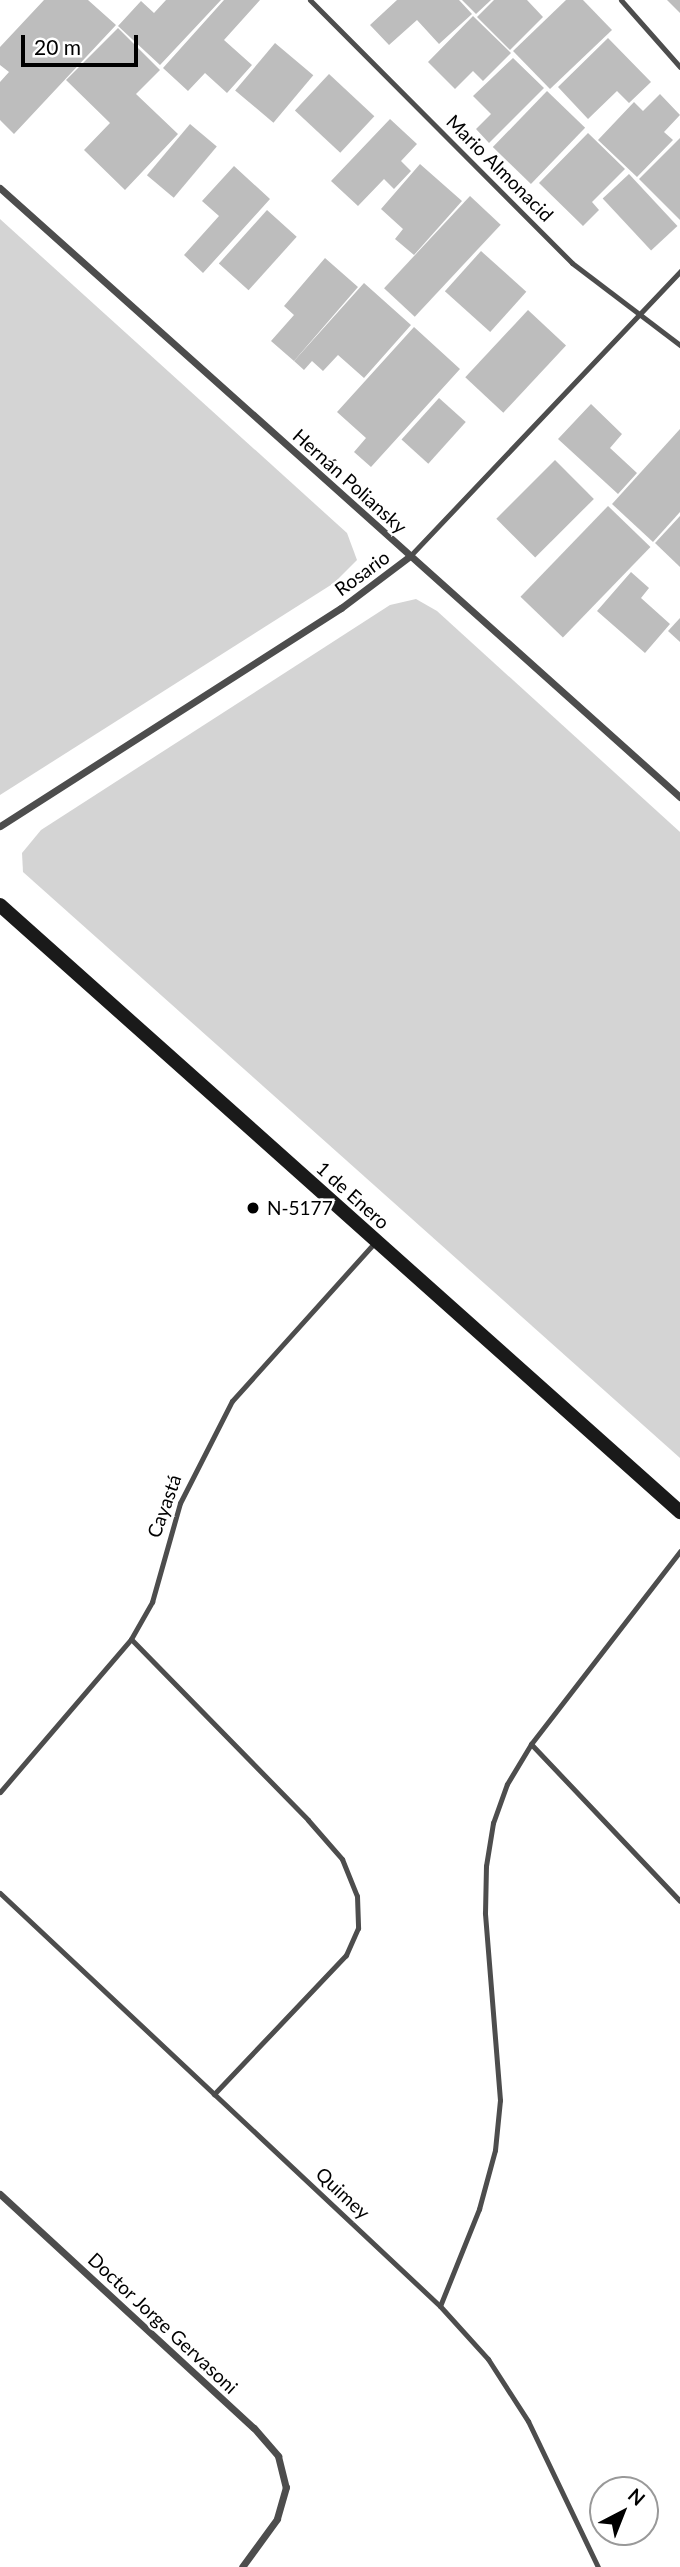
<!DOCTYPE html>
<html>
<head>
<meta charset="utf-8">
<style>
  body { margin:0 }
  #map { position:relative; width:680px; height:2567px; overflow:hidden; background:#fff; font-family:Lato,sans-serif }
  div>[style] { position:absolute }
  .green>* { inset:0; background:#d4d4d4 }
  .building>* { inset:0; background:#bdbdbd; transform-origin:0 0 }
  .service>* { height:5px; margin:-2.5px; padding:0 2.5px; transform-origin:2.5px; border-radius:2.5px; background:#4d4d4d }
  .minor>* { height:7px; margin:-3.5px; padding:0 3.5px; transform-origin:3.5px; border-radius:3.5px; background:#4d4d4d }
  .secondary>* { height:14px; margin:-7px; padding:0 7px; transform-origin:7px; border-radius:7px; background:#1a1a1a }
  .dots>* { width:19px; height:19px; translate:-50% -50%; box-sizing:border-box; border:4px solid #fff; border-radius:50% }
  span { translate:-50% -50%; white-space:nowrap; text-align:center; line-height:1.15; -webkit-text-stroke:5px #fff; paint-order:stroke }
  .street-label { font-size:19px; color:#000 }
  .poi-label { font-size:19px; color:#000 }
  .left { translate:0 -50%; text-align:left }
  .north { position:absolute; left:589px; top:2476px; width:70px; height:70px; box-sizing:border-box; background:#fff; border:2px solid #999; border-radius:50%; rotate:42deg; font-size:19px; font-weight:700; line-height:28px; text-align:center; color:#000 }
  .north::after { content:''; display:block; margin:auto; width:24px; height:32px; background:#000; clip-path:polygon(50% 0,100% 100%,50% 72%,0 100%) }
  .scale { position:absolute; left:21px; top:35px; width:117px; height:32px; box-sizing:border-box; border:4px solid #000; border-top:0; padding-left:9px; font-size:21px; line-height:24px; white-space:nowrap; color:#000; -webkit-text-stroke:5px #fff; paint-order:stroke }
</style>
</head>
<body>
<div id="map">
  <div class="green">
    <div style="clip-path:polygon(0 219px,347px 533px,357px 560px,334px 583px,0 795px)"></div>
    <div style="clip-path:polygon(416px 599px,437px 611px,680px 832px,680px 1458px,23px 872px,22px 853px,41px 830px,390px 605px)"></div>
  </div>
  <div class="building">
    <div style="clip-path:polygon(44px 0,88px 0,116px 25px,14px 134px,0 120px,0 82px,9px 72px,0 65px,0 47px)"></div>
    <div style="clip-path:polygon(166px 0,221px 0,160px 65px,118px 26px,141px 1px,154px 13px)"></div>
    <div style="clip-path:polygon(224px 0,260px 0,224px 40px,252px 65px,227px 93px,205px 73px,188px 91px,163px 68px)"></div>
    <div style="clip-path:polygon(397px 0,459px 0,472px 14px,439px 44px,417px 20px,389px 45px,370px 25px)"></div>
    <div style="clip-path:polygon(462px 0,491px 0,476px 14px)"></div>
    <div style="clip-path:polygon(494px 0,527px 0,543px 17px,510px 50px,477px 17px)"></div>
    <div style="clip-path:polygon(566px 0,583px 0,612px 30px,550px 89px,513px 51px)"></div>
    <div style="clip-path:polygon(667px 0,680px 0,680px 13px)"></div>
    <div style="clip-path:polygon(473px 16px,511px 53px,483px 81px,473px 71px,455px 89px,428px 62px)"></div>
    <div style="clip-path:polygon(118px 28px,160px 70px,136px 94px,178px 134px,125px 190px,84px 150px,110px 123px,66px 80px)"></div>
    <div style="clip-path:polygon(608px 38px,651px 82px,629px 103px,617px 91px,588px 119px,558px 87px)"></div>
    <div style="left:275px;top:43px;width:50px;height:62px;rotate:40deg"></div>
    <div style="clip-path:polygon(513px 58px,544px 88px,489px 143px,476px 129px,491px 114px,473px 96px)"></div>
    <div style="left:329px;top:74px;width:62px;height:50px;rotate:43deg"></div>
    <div style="left:547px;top:91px;width:53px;height:78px;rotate:44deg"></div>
    <div style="clip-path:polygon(660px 94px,680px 115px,664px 132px,673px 140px,637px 177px,598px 140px,634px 102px,643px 111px)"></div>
    <div style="clip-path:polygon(390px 119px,417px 144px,401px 161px,411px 171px,394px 189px,384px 179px,358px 206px,331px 181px)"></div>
    <div style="left:190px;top:124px;width:35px;height:67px;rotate:40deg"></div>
    <div style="clip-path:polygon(588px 133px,625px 169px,592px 202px,599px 210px,583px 226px,539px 183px)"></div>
    <div style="clip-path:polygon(680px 138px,680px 220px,639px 179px)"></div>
    <div style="clip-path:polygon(420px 164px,462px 201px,414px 255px,395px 239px,403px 229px,381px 209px)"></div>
    <div style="clip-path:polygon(234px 166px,270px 199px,203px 273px,184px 255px,219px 216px,202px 201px)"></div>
    <div style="left:629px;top:174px;width:71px;height:36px;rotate:47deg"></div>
    <div style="left:470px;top:196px;width:42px;height:126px;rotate:43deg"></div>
    <div style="left:267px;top:210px;width:40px;height:72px;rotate:42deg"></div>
    <div style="left:481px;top:251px;width:61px;height:54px;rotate:42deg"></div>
    <div style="clip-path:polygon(325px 258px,358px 287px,294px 361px,271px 341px,294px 315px,284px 306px)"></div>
    <div style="clip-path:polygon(364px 283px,411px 325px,364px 378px,338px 355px,323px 371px,312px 361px,304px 370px,294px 361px)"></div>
    <div style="left:528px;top:310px;width:52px;height:92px;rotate:43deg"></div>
    <div style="clip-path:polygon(414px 327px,460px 369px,371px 467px,354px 452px,366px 438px,337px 412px)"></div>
    <div style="left:439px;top:398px;width:36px;height:56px;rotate:42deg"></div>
    <div style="clip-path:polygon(591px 404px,622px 434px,610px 448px,637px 473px,618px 494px,558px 439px)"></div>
    <div style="clip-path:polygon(680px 429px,680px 512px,653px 542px,612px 504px)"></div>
    <div style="left:555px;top:460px;width:55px;height:83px;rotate:45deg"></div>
    <div style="left:608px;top:506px;width:59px;height:126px;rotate:44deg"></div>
    <div style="clip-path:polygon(680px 516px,680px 567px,655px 543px)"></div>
    <div style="clip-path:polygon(631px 572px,649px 588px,641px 598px,670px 624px,645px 653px,597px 611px)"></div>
    <div style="clip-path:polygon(680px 618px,680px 642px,668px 631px)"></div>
  </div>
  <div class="service">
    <div style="left:310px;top:0;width:371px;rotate:45.1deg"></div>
    <div style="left:572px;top:263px;width:136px;rotate:37.2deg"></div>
    <div style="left:621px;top:0;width:89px;rotate:48.6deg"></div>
    <div style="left:410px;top:556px;width:393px;rotate:-46.5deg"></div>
    <div style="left:131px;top:1639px;width:253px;rotate:45.6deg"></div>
    <div style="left:308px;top:1820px;width:52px;rotate:48.9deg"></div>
    <div style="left:342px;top:1859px;width:40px;rotate:68deg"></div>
    <div style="left:357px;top:1896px;width:32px;rotate:88deg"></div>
    <div style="left:358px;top:1928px;width:30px;rotate:114deg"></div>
    <div style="left:346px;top:1955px;width:192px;rotate:133.5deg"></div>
    <div style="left:531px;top:1744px;width:216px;rotate:46.5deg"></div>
    <div style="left:0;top:1792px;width:201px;rotate:-49.4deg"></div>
    <div style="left:131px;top:1639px;width:43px;rotate:-60.4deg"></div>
    <div style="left:152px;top:1602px;width:103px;rotate:-74.2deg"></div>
    <div style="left:180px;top:1503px;width:114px;rotate:-63deg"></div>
    <div style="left:232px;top:1401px;width:214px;rotate:-48deg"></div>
    <div style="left:0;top:1893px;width:603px;rotate:43.19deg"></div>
    <div style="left:440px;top:2306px;width:72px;rotate:47.8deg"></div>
    <div style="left:488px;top:2359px;width:74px;rotate:57.2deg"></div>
    <div style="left:528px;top:2421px;width:162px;rotate:64.4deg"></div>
    <div style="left:440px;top:2306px;width:105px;rotate:-68.1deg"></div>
    <div style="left:479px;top:2209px;width:61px;rotate:-74.8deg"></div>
    <div style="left:495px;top:2150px;width:50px;rotate:-84.3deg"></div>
    <div style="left:500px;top:2100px;width:188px;rotate:-94.6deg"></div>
    <div style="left:485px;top:1913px;width:47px;rotate:-88.8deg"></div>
    <div style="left:486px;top:1866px;width:44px;rotate:-80.8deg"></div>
    <div style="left:493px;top:1823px;width:41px;rotate:-70.3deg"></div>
    <div style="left:507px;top:1784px;width:47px;rotate:-59deg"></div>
    <div style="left:531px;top:1744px;width:244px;rotate:-52.3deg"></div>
  </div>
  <div class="minor">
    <div style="left:0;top:188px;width:913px;rotate:41.85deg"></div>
    <div style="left:0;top:826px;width:405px;rotate:-32.6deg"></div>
    <div style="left:341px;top:608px;width:86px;rotate:-37deg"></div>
    <div style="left:0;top:2194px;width:345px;rotate:42.7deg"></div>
    <div style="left:254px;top:2428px;width:37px;rotate:49deg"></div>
    <div style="left:278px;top:2456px;width:32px;rotate:76deg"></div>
    <div style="left:286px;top:2487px;width:33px;rotate:106deg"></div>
    <div style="left:277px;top:2519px;width:59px;rotate:126.1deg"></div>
  </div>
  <div class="secondary">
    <div style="left:0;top:905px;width:912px;rotate:41.75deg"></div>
  </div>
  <div class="dots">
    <div style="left:253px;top:1208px;background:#000"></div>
  </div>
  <div class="street-label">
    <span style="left:500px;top:168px;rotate:45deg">Mario Almonacid</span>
    <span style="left:350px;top:481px;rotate:42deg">Hernán Poliansky</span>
    <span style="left:362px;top:573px;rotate:-36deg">Rosario</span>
    <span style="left:353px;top:1195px;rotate:42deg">1 de Enero</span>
    <span style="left:164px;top:1506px;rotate:-70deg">Cayastá</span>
    <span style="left:343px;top:2193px;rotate:43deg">Quimey</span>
    <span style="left:163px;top:2323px;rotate:43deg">Doctor Jorge Gervasoni</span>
  </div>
  <div class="poi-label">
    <span class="left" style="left:267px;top:1208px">N-5177</span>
  </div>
  <div class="north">N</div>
  <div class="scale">20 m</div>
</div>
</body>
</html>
